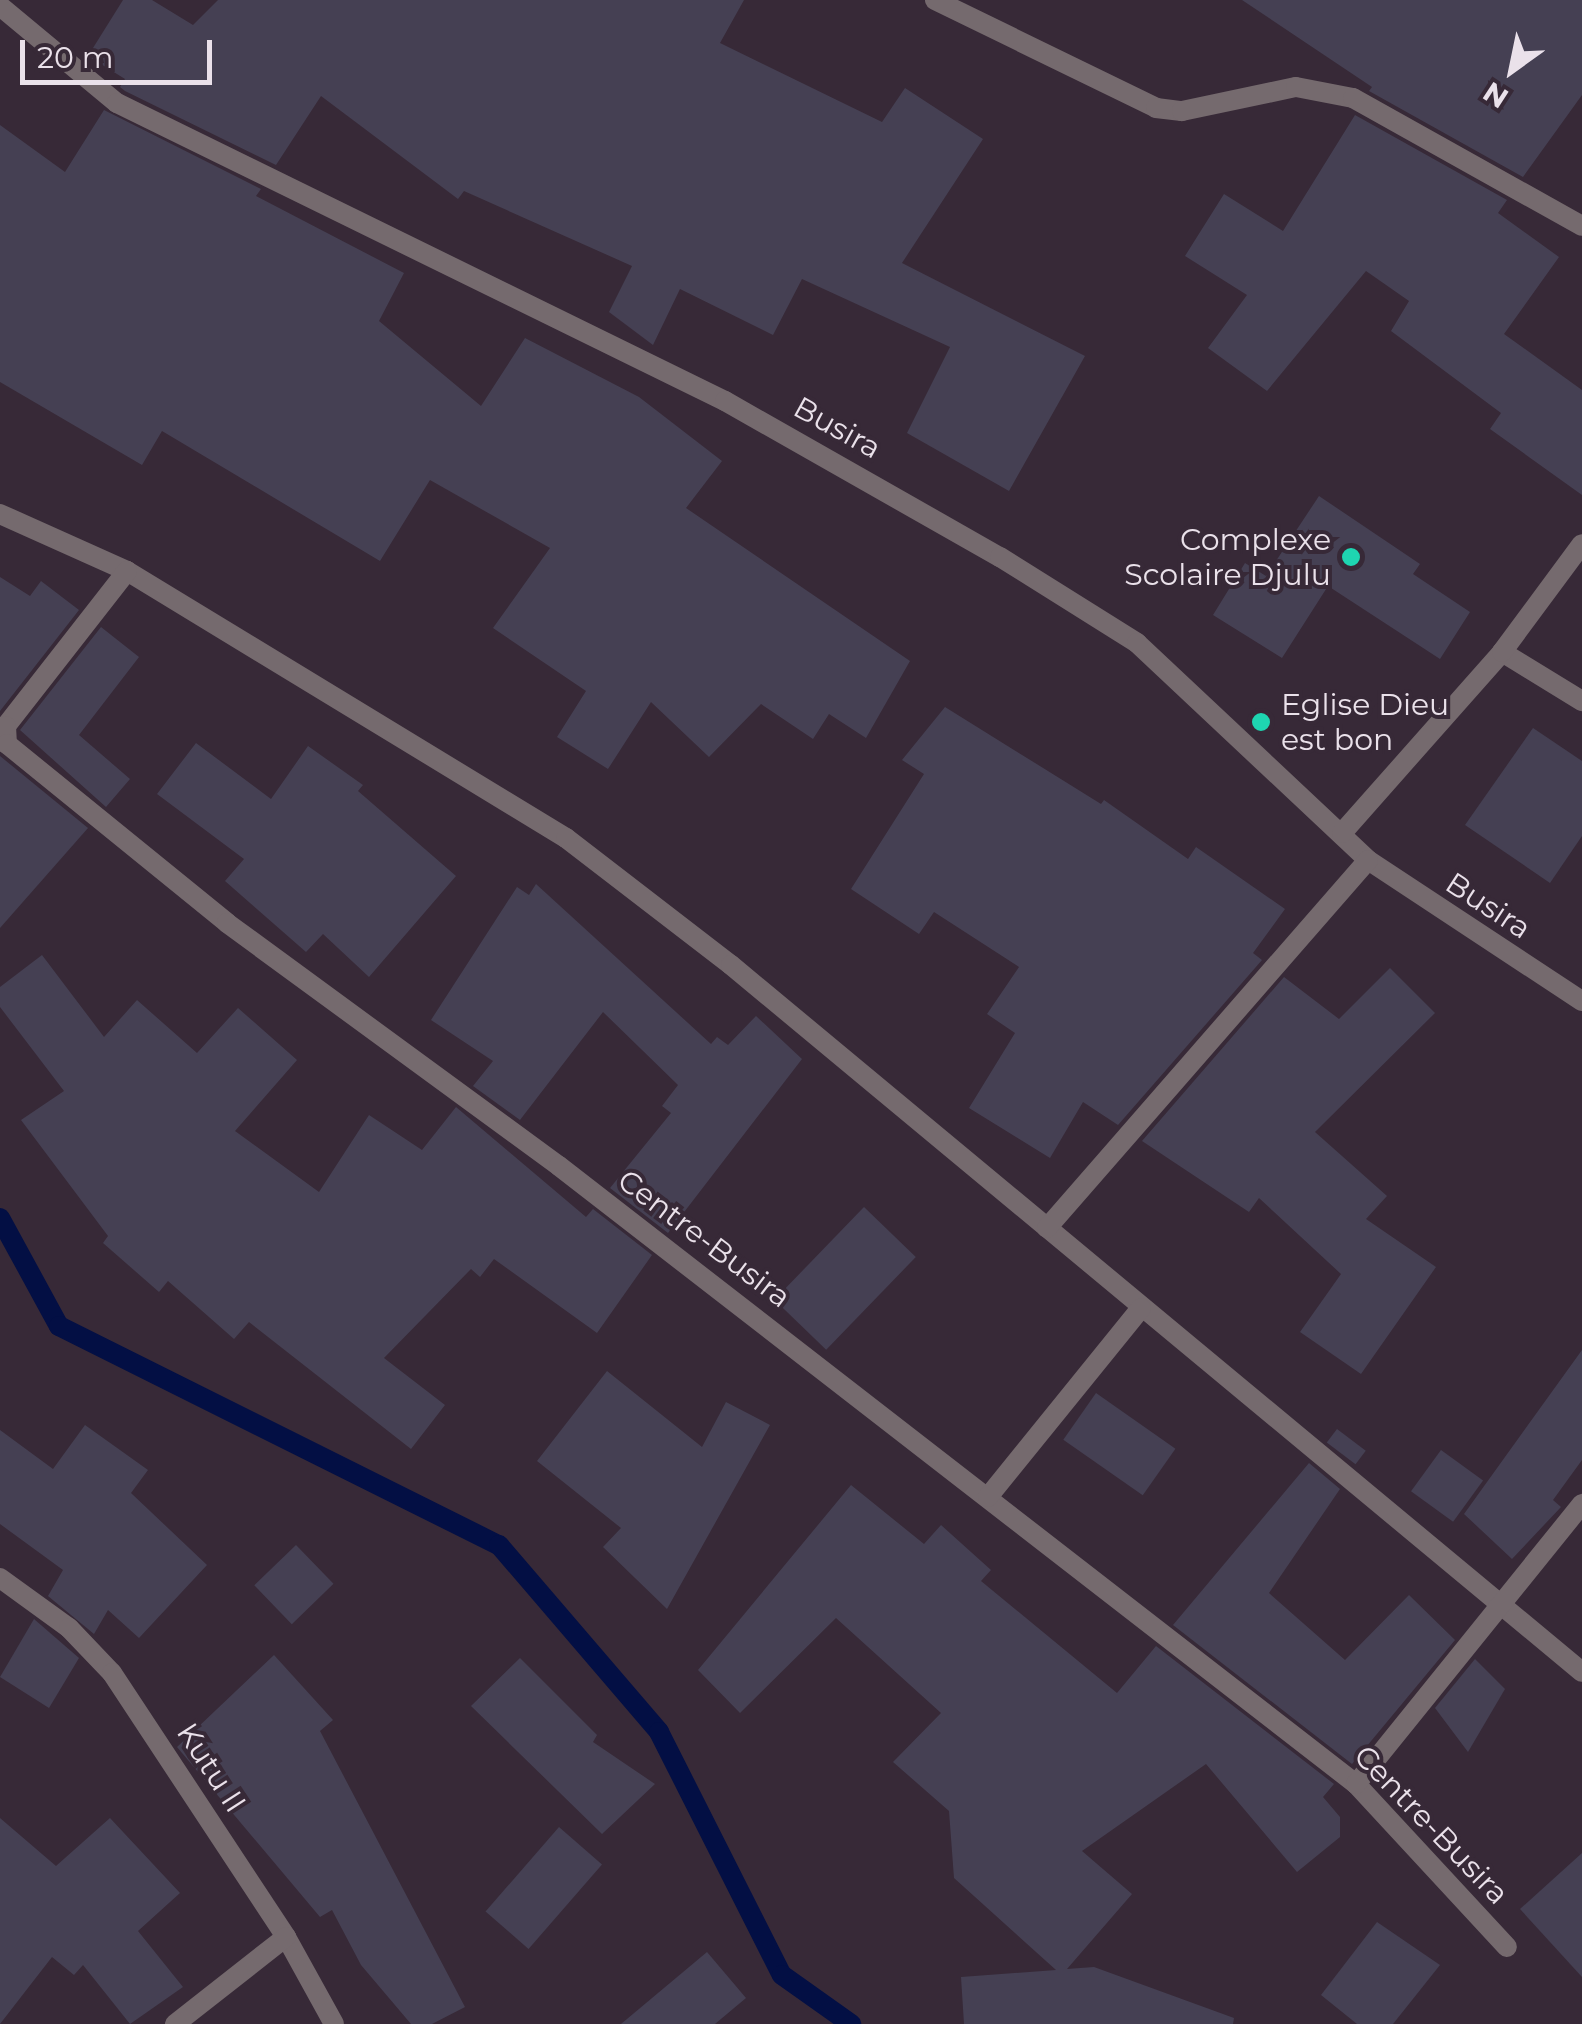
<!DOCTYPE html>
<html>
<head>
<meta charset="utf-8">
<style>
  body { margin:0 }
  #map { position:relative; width:1582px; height:2024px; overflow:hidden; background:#372937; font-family:Montserrat,sans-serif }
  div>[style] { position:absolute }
  .stream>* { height:20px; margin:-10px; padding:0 10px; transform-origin:10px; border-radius:10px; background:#030f44 }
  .building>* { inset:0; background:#454053; transform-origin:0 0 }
  .street>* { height:20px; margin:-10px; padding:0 10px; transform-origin:10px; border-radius:10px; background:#756a6e }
  .dots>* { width:28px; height:28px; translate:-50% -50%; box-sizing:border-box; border:5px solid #372937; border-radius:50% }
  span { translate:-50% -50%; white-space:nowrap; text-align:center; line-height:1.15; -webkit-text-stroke:8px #372937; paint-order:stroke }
  .street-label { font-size:30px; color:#eae1ea }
  .poi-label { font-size:30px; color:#eae1ea }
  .right { translate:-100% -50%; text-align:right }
  .left { translate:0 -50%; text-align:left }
  .north { position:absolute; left:1462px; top:20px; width:100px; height:100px; -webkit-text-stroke:8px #372937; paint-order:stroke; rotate:213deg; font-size:28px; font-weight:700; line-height:40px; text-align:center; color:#eae1ea }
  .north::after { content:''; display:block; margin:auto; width:35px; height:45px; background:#eae1ea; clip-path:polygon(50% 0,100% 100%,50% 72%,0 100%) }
  .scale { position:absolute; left:20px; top:40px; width:192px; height:45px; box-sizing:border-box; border:5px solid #eae1ea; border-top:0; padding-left:12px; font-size:30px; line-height:35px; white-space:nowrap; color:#eae1ea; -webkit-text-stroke:8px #372937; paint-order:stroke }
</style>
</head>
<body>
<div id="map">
  <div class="stream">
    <div style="left:0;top:1218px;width:123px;rotate:61.4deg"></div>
    <div style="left:59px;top:1326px;width:491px;rotate:26.5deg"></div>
    <div style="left:499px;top:1545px;width:246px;rotate:49.4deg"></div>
    <div style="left:659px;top:1732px;width:272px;rotate:63.2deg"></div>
    <div style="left:782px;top:1975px;width:85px;rotate:35.4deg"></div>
  </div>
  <div class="building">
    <div style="clip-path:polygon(123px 0,152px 0,193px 25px,218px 0,744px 0,720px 43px,882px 122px,905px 88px,983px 139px,902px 263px,1085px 356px,1009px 491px,907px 433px,950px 347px,802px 279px,773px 335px,680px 289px,653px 345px,609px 312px,632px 266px,464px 191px,458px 199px,321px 96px,276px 165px,125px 91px,120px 87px,125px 79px,88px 56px)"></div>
    <div style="clip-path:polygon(1242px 0,1582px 0,1582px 95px,1523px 177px,1369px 91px,1372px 87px)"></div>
    <div style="clip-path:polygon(104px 110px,261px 189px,256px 196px,404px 273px,379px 321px,481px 406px,525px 338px,639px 397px,722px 461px,686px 508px,910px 661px,866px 738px,829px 714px,813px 739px,761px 704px,709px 757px,651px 702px,608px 769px,557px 737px,586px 691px,493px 628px,550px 548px,430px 480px,380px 561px,162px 431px,142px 465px,0 382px,0 125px,65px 172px)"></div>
    <div style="clip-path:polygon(1355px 115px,1507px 200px,1498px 213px,1559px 257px,1504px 334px,1582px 390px,1582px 495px,1490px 429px,1501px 413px,1391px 331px,1409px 301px,1366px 271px,1267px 391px,1208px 348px,1247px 295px,1185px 256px,1224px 194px,1283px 231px)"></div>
    <div style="clip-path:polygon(1319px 496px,1420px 564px,1413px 574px,1470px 612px,1440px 659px,1328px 586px,1282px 658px,1213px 615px,1245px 563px,1266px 576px)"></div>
    <div style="clip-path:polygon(0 577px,30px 596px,41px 581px,79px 610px,0 711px)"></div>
    <div style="clip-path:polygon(101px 627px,139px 657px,79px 735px,130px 779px,106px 807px,20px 730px)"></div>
    <div style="clip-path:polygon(945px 707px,1101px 804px,1104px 800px,1188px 859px,1196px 847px,1285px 909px,1253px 953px,1262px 960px,1118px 1125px,1083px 1102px,1050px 1158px,969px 1108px,1015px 1033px,987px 1014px,1019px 967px,934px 912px,919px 934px,851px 889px,924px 774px,902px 760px)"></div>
    <div style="clip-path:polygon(1533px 728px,1582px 761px,1582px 836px,1550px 883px,1465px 825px)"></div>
    <div style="clip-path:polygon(196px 743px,271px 799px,308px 746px,363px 785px,358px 791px,456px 876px,369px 977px,323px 934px,306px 952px,225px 881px,244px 859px,157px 794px)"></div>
    <div style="clip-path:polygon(0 756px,88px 828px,0 928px)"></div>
    <div style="clip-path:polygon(536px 884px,711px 1044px,717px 1037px,728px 1045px,756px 1016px,802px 1059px,668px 1233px,610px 1188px,671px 1113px,662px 1106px,678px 1085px,603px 1012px,520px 1120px,473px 1086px,493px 1061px,431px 1020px,517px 887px,529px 895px)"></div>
    <div style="clip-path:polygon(42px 955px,104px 1037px,137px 1000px,197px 1053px,238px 1008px,297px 1060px,235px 1131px,319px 1192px,369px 1115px,422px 1150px,456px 1107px,586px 1217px,593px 1209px,652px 1255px,597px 1333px,494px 1259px,480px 1277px,471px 1269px,384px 1358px,445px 1405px,411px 1449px,249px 1322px,234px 1339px,168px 1281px,159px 1292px,103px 1243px,108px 1236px,21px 1120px,64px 1091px,0 1007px,0 987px)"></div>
    <div style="clip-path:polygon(1390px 968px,1435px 1013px,1315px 1132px,1387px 1196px,1366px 1219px,1436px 1267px,1361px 1374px,1300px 1332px,1341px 1274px,1259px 1198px,1249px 1212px,1142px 1141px,1284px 977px,1339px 1019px)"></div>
    <div style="left:864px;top:1207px;width:72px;height:129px;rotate:44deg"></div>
    <div style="clip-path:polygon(1582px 1350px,1582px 1460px,1553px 1500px,1561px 1507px,1512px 1559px,1464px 1514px)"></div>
    <div style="clip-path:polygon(607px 1371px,702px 1447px,726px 1402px,770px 1425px,667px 1609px,603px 1547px,621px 1528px,537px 1461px)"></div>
    <div style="left:1096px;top:1393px;width:97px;height:57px;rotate:35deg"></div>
    <div style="clip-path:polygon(85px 1425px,148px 1470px,131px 1493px,207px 1565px,139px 1638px,108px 1610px,94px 1634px,48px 1596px,63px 1570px,0 1524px,0 1430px,53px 1469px)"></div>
    <div style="left:1337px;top:1429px;width:36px;height:17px;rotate:37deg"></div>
    <div style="left:1441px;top:1450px;width:52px;height:51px;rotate:36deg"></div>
    <div style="clip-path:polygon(1309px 1463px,1340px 1489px,1269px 1593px,1345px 1660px,1409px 1595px,1455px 1640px,1352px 1764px,1173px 1625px)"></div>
    <div style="clip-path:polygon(851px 1485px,924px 1544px,941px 1525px,991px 1570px,981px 1581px,1117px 1693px,1156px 1646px,1334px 1784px,1323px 1797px,1340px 1817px,1340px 1837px,1297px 1872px,1206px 1764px,1082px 1851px,1132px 1894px,1067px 1969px,1094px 1967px,1234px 2018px,1233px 2024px,964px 2024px,961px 1977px,1056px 1970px,954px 1878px,949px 1811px,893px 1762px,941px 1713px,836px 1618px,740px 1713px,698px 1670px)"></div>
    <div style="left:296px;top:1545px;width:54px;height:58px;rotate:46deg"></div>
    <div style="clip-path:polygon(34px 1619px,79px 1658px,49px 1708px,0 1677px)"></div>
    <div style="clip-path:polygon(274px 1655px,333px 1720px,320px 1731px,465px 2007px,432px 2024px,411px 2024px,361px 1965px,332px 1910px,320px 1917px,177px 1747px)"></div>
    <div style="clip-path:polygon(520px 1658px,597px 1735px,593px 1742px,655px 1784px,602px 1834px,471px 1706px)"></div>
    <div style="clip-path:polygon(1475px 1659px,1505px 1689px,1468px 1752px,1435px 1708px)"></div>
    <div style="clip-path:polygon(0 1818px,56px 1866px,110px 1818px,180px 1893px,138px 1931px,183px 1987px,130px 2024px,83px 1965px,74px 1975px,52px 1957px,0 2024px)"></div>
    <div style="left:559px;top:1827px;width:57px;height:112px;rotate:41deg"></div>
    <div style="clip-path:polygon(1582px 1853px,1582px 1977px,1520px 1909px)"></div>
    <div style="clip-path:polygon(1377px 1922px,1440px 1965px,1393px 2024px,1357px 2024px,1321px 1995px)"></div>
    <div style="clip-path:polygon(707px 1952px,746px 1998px,715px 2024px,621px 2024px)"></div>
  </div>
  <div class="street">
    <div style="left:935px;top:0;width:246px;rotate:26deg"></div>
    <div style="left:1156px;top:108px;width:26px;rotate:7deg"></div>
    <div style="left:1182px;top:111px;width:116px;rotate:-11.9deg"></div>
    <div style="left:1296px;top:87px;width:58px;rotate:10.9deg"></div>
    <div style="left:1353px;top:98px;width:262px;rotate:29.2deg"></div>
    <div style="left:0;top:6px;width:152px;rotate:39.7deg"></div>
    <div style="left:117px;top:103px;width:677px;rotate:26.11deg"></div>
    <div style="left:725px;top:401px;width:316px;rotate:29.6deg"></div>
    <div style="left:1000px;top:557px;width:162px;rotate:32.1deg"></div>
    <div style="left:1137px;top:643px;width:317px;rotate:43.2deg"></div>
    <div style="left:1368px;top:860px;width:256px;rotate:33.4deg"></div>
    <div style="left:0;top:514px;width:139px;rotate:24.2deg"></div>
    <div style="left:127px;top:571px;width:514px;rotate:31.31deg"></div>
    <div style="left:566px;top:838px;width:208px;rotate:37.6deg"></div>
    <div style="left:731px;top:965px;width:1106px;rotate:39.72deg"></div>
    <div style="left:127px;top:571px;width:197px;rotate:128deg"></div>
    <div style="left:6px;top:726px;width:18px;rotate:87deg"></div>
    <div style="left:7px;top:744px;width:284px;rotate:39.1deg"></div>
    <div style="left:227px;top:923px;width:411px;rotate:36.2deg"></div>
    <div style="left:559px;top:1166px;width:1009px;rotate:37.79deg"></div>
    <div style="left:1356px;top:1784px;width:222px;rotate:47.2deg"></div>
    <div style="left:1502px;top:652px;width:94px;rotate:31.5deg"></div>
    <div style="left:1342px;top:833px;width:242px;rotate:-48.5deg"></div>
    <div style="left:1502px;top:652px;width:134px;rotate:-53.5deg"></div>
    <div style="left:1047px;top:1228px;width:488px;rotate:-48.9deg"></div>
    <div style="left:988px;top:1497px;width:243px;rotate:-51deg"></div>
    <div style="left:0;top:1578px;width:85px;rotate:35.9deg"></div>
    <div style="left:69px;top:1628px;width:62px;rotate:46.3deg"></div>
    <div style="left:112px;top:1673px;width:316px;rotate:56.6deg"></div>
    <div style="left:286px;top:1937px;width:99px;rotate:61.1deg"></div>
    <div style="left:1356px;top:1784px;width:360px;rotate:-51.1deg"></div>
    <div style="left:175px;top:2024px;width:141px;rotate:-38.1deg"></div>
  </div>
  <div class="dots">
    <div style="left:1351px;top:557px;background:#1ed5b1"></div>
    <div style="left:1261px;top:722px;background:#1ed5b1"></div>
  </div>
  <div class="street-label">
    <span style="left:837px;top:428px;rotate:29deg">Busira</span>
    <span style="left:1488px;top:906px;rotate:33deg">Busira</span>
    <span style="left:704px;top:1239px;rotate:37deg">Centre-Busira</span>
    <span style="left:211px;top:1768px;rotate:57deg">Kutu II</span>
    <span style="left:1431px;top:1825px;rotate:46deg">Centre-Busira</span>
  </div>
  <div class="poi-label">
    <span class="right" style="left:1331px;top:557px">Complexe<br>Scolaire Djulu</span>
    <span class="left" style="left:1281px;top:722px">Eglise Dieu<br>est bon</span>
  </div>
  <div class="north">N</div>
  <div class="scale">20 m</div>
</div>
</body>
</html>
